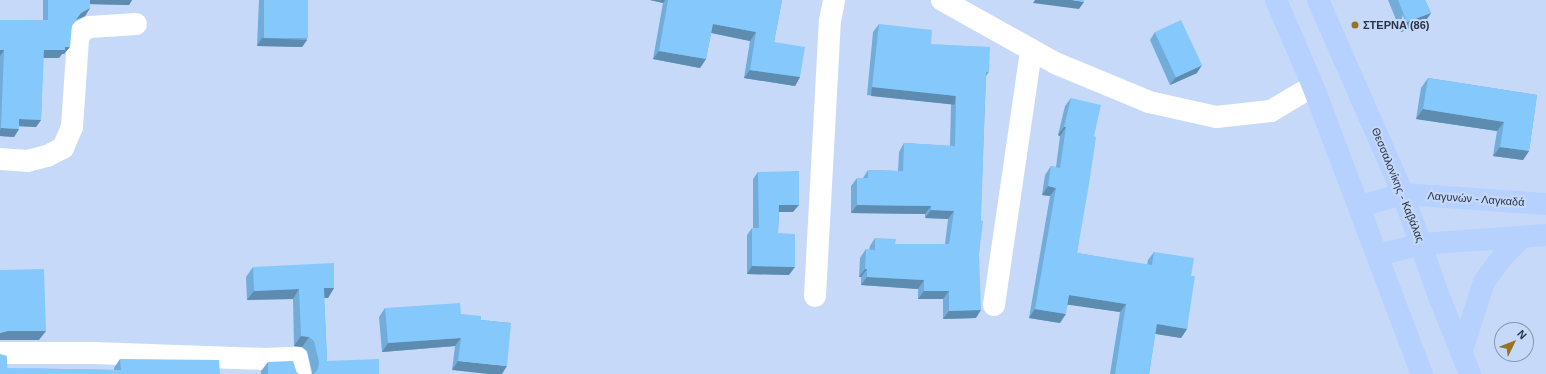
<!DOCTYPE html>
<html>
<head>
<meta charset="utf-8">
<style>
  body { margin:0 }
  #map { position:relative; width:1546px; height:374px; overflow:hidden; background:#c6d9f9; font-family:Arial,sans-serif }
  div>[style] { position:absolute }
  .minor>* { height:22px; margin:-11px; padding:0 11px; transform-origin:11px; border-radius:11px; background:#fff }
  .major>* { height:22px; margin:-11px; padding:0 11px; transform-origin:11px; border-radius:11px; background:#b7d1ff }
  .wall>* { inset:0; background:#72acd8 }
  .shaded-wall>* { inset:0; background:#5d8cb0; transform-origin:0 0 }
  .building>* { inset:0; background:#85c8fb; transform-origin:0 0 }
  .dots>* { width:11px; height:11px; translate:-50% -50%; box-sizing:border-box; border:2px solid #c6d9f9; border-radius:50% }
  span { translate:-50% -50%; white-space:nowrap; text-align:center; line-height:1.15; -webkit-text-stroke:4px #c6d9f9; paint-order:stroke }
  .poi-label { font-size:11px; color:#283348; font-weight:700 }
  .left { translate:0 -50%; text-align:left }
  .street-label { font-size:11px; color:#283348 }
  .north { position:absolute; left:1494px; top:322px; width:40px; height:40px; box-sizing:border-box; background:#c6d9f9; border:1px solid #8797b2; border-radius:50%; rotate:47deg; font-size:11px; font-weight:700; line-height:16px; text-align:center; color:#283348 }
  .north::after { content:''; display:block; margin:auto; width:14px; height:18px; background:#9a731f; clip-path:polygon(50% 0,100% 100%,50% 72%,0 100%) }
</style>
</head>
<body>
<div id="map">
  <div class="minor">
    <div style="left:942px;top:0;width:129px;rotate:29.1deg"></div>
    <div style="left:1055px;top:63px;width:102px;rotate:22.5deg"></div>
    <div style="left:1149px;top:102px;width:69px;rotate:12.6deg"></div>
    <div style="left:1216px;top:117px;width:55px;rotate:-6.2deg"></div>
    <div style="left:1271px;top:111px;width:49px;rotate:-30.8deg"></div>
    <div style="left:0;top:159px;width:27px;rotate:4deg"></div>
    <div style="left:27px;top:161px;width:21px;rotate:-14deg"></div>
    <div style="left:47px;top:156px;width:18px;rotate:-27deg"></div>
    <div style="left:63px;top:148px;width:23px;rotate:-67deg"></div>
    <div style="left:72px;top:127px;width:89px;rotate:-86.1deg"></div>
    <div style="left:78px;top:38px;width:8px;rotate:-60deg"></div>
    <div style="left:82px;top:31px;width:9px;rotate:-27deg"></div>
    <div style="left:90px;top:27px;width:46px;rotate:-3.7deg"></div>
    <div style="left:815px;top:296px;width:275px;rotate:-86.9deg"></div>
    <div style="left:830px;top:21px;width:21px;rotate:-79deg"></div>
    <div style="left:994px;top:305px;width:258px;rotate:-81.7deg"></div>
    <div style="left:0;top:353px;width:94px"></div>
    <div style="left:94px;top:353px;width:168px;rotate:2deg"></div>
    <div style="left:262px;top:359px;width:35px;rotate:-2deg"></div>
    <div style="left:297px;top:358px;width:16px;rotate:79deg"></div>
  </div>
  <div class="major">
    <div style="left:1276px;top:0;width:94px;rotate:66.7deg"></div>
    <div style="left:1313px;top:86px;width:308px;rotate:69.3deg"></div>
    <div style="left:1318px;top:0;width:212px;rotate:66.3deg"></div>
    <div style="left:1403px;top:194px;width:106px;rotate:70.7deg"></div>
    <div style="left:1438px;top:294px;width:86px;rotate:68.2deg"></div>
    <div style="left:1360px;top:206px;width:45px;rotate:-15.6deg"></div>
    <div style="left:1403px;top:194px;width:143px;rotate:4deg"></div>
    <div style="left:1378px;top:255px;width:44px;rotate:-14.3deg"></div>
    <div style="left:1421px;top:244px;width:125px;rotate:-4.1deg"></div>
    <div style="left:1461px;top:353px;width:75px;rotate:-72.1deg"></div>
    <div style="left:1484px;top:282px;width:31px;rotate:-54deg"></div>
    <div style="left:1502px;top:257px;width:29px;rotate:-44deg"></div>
  </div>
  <div class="wall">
    <div style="clip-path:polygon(43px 0,132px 0,129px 5px,90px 4px,90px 8px,85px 16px,76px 20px,72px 25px,64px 54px,62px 54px,59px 58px,43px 58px,41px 120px,36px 127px,19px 126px,19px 129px,14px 137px,0 136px,0 20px,43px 20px)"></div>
    <div style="clip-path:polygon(259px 0,308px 0,307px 40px,302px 47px,257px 46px)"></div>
    <div style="clip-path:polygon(650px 0,782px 0,774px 42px,800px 77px,795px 86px,744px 78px,750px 41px,711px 33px,706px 59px,700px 68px,653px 59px,663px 3px)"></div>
    <div style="clip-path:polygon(1388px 0,1425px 0,1431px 13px,1424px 23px,1401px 32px)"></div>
    <div style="clip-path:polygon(879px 24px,931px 44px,989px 72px,986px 76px,979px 254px,976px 318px,943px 319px,943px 299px,918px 299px,918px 289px,861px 285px,861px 277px,859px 277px,860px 258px,866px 249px,869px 250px,870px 246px,875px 238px,895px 244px,945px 244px,948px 219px,925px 218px,925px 214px,851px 213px,851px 186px,857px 178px,863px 178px,868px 170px,898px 171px,899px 152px,904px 143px,950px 146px,951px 104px,867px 95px,873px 32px)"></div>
    <div style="clip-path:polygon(1155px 32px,1197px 73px,1170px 85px,1150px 40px)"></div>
    <div style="clip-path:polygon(1428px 78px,1537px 95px,1529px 151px,1523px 160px,1493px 156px,1497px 131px,1416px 119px,1421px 88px)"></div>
    <div style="clip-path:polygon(1071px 98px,1094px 136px,1077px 253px,1147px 265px,1148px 260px,1154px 252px,1191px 276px,1187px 329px,1181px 338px,1155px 334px,1149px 374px,1110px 374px,1120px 312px,1068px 304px,1060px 323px,1029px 318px,1050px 196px,1042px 195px,1045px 175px,1051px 166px,1056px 167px,1060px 136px,1058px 135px,1065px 106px)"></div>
    <div style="clip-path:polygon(758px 172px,793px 212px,779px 212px,778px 233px,789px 275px,747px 274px,747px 235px,752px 228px,753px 228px,753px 179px)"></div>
    <div style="clip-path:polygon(253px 267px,334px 288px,328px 298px,324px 298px,327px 361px,379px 374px,312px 374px,312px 372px,307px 351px,302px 347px,294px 346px,293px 299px,247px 300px,246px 277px)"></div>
    <div style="clip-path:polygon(385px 308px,461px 314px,481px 320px,511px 323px,452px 370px,455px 346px,382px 352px,379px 317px)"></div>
    <div style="clip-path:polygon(120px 359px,220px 374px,7px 368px,114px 370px,114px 368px)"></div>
    <div style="clip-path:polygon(268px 362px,297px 373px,299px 374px,261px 374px,261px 371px)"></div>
  </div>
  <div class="shaded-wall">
    <div style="clip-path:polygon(88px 0,132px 0,129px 5px,85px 4px)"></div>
    <div style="clip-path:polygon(650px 0,665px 0,663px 3px)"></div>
    <div style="clip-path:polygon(1035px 0,1072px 0,1084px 2px,1079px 9px,1033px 3px)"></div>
    <div style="clip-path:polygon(90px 8px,85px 16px,76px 20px,67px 32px,81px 13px)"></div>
    <div style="clip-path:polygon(1431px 13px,1424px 23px,1401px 32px,1407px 22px)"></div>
    <div style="clip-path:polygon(713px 24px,756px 32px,750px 41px,707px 32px)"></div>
    <div style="clip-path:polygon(262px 38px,307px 40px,302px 47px,257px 46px)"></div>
    <div style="clip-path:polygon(65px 47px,70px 47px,64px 54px,62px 54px,59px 58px,38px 58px,44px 50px)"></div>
    <div style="clip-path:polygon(0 50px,4px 50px,0 56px)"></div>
    <div style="clip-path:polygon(659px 51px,706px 59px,700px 68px,653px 59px)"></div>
    <div style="clip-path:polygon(1202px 65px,1197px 73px,1170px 85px,1176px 77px)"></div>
    <div style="clip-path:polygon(750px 70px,800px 77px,795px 86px,744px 78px)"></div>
    <div style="left:872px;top:87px;width:84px;height:9px;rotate:6deg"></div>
    <div style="clip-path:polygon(1423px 109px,1504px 122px,1497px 131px,1416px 119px)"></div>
    <div style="clip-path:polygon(19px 119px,41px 120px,36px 127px,14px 126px)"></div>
    <div style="clip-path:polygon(1064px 127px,1066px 127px,1060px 136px,1058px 135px)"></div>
    <div style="clip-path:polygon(1px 128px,19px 129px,14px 137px,0 136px,0 130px)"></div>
    <div style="clip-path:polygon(1500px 147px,1529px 151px,1523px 160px,1493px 156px)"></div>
    <div style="clip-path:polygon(1048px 186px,1056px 188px,1050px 196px,1042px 195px)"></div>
    <div style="clip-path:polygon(779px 205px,799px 205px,793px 212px,774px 212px)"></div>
    <div style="clip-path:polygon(857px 205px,931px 206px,925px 214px,851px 213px)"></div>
    <div style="clip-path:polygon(931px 210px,954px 211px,948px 219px,925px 218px)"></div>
    <div style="clip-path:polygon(752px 266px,795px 267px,789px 275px,747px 274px)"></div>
    <div style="clip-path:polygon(865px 269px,867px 269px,861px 277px,859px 277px)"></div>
    <div style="clip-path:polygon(867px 277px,924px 280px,918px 289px,861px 285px)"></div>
    <div style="clip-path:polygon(324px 288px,334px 288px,328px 298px,317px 298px)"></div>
    <div style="clip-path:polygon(299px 289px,293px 299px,247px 300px,254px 291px)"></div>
    <div style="clip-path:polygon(924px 291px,949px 291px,943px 299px,918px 299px)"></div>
    <div style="clip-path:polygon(1069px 295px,1126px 304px,1120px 312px,1063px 304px)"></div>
    <div style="clip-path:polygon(1035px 309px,1066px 314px,1060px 323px,1029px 318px)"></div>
    <div style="clip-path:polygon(981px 310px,976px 318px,943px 319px,949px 311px)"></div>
    <div style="clip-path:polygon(1157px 324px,1187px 329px,1181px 338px,1151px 333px)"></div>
    <div style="clip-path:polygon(7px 331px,46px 331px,39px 340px,0 340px,0 333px)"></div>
    <div style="clip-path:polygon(301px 336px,309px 337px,302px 347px,294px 346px)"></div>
    <div style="clip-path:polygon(461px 338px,455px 346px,382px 352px,388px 343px)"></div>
    <div style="clip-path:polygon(458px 361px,507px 366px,502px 374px,488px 374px,452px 370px)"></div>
  </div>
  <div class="building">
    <div style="clip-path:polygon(48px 0,90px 0,90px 8px,81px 13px,72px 25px,70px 47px,65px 47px,65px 50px,44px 50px,41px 120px,19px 119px,19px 129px,1px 128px,4px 50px,0 50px,0 20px,48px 20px)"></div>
    <div style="left:264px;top:0;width:44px;height:38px"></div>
    <div style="clip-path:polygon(668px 0,782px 0,774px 42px,805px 47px,800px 77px,750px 70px,756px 32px,713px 24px,706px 59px,659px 51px)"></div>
    <div style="clip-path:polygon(1072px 0,1084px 0,1084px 2px)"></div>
    <div style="clip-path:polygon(1398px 0,1425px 0,1431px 13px,1407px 22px)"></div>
    <div style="left:1181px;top:20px;width:50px;height:29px;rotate:65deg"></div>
    <div style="clip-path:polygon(879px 24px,932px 30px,931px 44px,990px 47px,989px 72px,986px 72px,981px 220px,983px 221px,979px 254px,981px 310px,949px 311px,949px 291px,924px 291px,924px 280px,867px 277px,867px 269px,865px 269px,866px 249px,875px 250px,875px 238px,896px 239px,895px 244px,949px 244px,954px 211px,931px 210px,931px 206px,857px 205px,857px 178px,868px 178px,868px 170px,903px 171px,904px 143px,955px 146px,956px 96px,872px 87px)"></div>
    <div style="clip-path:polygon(1428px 78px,1537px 95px,1529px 151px,1500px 147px,1504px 122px,1423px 109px)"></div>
    <div style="clip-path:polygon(1071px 98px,1101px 105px,1094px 136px,1096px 137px,1089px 184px,1077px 253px,1152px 265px,1154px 252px,1194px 258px,1191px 276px,1195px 276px,1187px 329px,1157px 324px,1149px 374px,1115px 374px,1126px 304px,1069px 295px,1066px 314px,1035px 309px,1056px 188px,1048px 186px,1051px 166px,1060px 168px,1066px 127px,1064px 127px)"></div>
    <div style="clip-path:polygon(799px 171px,799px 205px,779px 205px,778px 233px,795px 234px,795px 267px,752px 266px,752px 228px,759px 228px,758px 172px)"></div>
    <div style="clip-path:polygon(334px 263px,334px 288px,324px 288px,327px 361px,379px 359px,379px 374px,314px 374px,318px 369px,319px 362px,314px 341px,309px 337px,301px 336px,299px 289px,254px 291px,253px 267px)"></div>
    <div style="clip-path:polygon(44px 269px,46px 331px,7px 331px,0 333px,0 270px)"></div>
    <div style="clip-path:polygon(460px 303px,461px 314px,481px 316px,481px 320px,511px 323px,507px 366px,458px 361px,461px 338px,388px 343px,385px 308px)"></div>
    <div style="clip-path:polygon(0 354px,7px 356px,7px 368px,121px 370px,120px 359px,219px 360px,220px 374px,0 374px)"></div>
    <div style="clip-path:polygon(293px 361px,297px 373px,299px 374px,268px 374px,268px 362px)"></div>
  </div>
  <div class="dots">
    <div style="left:1355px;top:25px;background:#9a731f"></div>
  </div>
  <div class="poi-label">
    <span class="left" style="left:1363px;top:25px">ΣΤΕΡΝΑ (86)</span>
  </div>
  <div class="street-label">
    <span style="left:1398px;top:185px;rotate:68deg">Θεσσαλονίκης - Καβάλας</span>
    <span style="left:1476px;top:199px;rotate:4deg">Λαγυνών - Λαγκαδά</span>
  </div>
  <div class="north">N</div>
</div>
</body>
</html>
